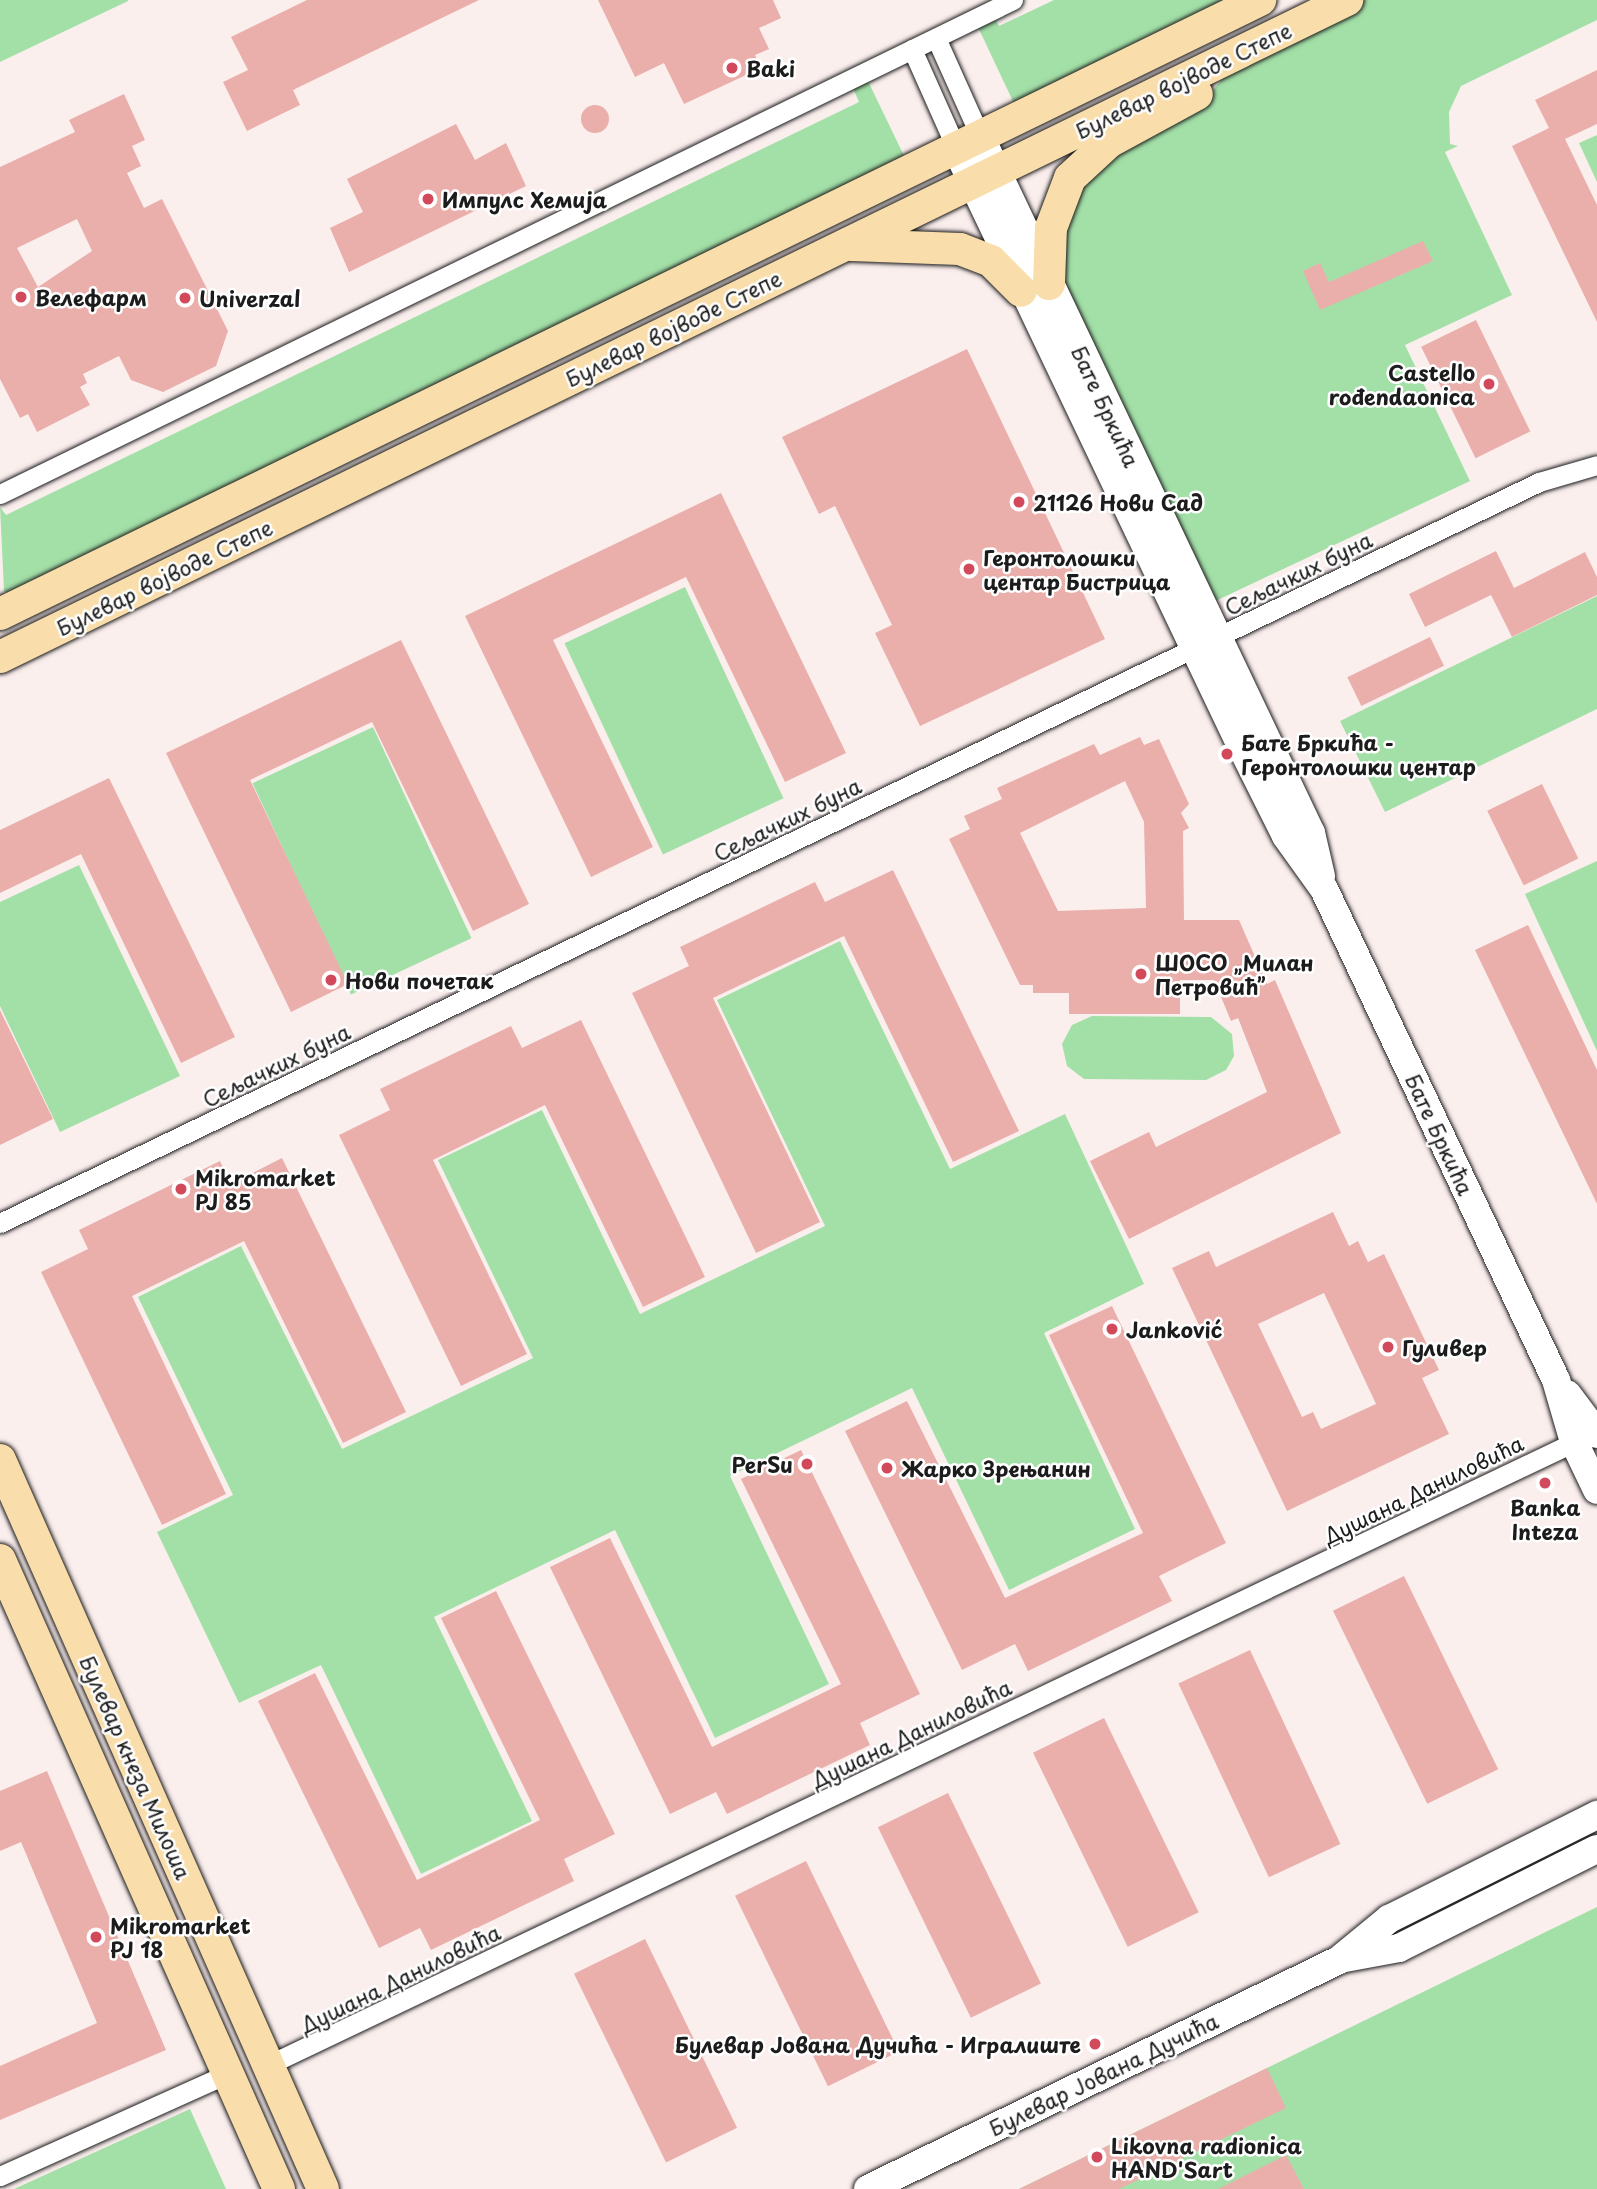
<!DOCTYPE html>
<html>
<head>
<meta charset="utf-8">
<style>
  body { margin:0 }
  #map { position:relative; width:1597px; height:2189px; overflow:hidden; background:#fbefee; font-family:"Playpen Sans",sans-serif }
  div>[style] { position:absolute }
  .green>* { inset:0; background:#a3e0a8; transform-origin:0 0 }
  .building>* { inset:0; background:#eaafab; transform-origin:0 0 }
  .round { border-radius:50% }
  .roads { filter:drop-shadow(0 0 2px #1c1c1c) drop-shadow(0 0 2px #1c1c1c) }
  .street>* { height:19px; margin:-9.5px; padding:0 9.5px; transform-origin:9.5px; border-radius:9.5px; background:#fff }
  .secondary>* { height:28px; margin:-14px; padding:0 14px; transform-origin:14px; border-radius:14px; background:#fff }
  .primary>* { height:32px; margin:-16px; padding:0 16px; transform-origin:16px; border-radius:16px; background:#f9deab }
  .dots>* { width:19px; height:19px; translate:-50% -50%; box-sizing:border-box; border:4px solid #fff; border-radius:50% }
  span { translate:-50% -50%; white-space:nowrap; text-align:center; line-height:1.15; -webkit-text-stroke:5px #fff; paint-order:stroke }
  .poi-label { font-size:21px; color:#1c1c1c; font-weight:700 }
  .left { translate:0 -50%; text-align:left }
  .right { translate:-100% -50%; text-align:right }
  .street-label { font-size:21px; color:#1c1c1c }
</style>
</head>
<body>
<div id="map">
  <div class="green">
    <div style="clip-path:polygon(0 0,128px 0,128px 1px,0 62px)"></div>
    <div style="clip-path:polygon(1054px 0,1247px 0,1018px 112px,977px 25px,994px 16px,999px 26px)"></div>
    <div style="clip-path:polygon(1363px 0,1597px 0,1597px 20px,1461px 86px,1449px 112px,1450px 144px,1458px 146px,1445px 152px,1512px 295px,1405px 345px,1470px 481px,1207px 605px,1055px 282px,1064px 211px,1102px 158px,1199px 107px,1238px 60px)"></div>
    <div style="clip-path:polygon(867px 79px,908px 164px,12px 596px,4px 591px,0 507px,6px 515px,859px 102px,852px 86px)"></div>
    <div style="clip-path:polygon(1597px 135px,1597px 182px,1579px 143px)"></div>
    <div style="left:685px;top:587px;width:233px;height:133px;rotate:65deg"></div>
    <div style="clip-path:polygon(1597px 596px,1597px 709px,1385px 812px,1340px 721px)"></div>
    <div style="left:373px;top:727px;width:233px;height:133px;rotate:65deg"></div>
    <div style="clip-path:polygon(1597px 861px,1597px 1051px,1525px 894px)"></div>
    <div style="clip-path:polygon(79px 865px,180px 1076px,60px 1132px,0 1006px,0 902px)"></div>
    <div style="clip-path:polygon(840px 941px,950px 1169px,1065px 1114px,1144px 1284px,1044px 1333px,1135px 1529px,1009px 1590px,912px 1388px,730px 1476px,829px 1684px,715px 1738px,615px 1530px,434px 1617px,532px 1821px,421px 1874px,321px 1665px,239px 1703px,157px 1532px,233px 1495px,138px 1297px,241px 1246px,342px 1449px,533px 1358px,438px 1160px,542px 1110px,640px 1314px,825px 1226px,717px 1000px)"></div>
    <div style="clip-path:polygon(1092px 1016px,1211px 1017px,1232px 1034px,1234px 1056px,1226px 1070px,1206px 1080px,1084px 1079px,1067px 1066px,1062px 1044px,1072px 1025px)"></div>
    <div style="clip-path:polygon(1597px 1907px,1597px 2189px,1019px 2189px,1267px 2068px)"></div>
    <div style="clip-path:polygon(190px 2109px,226px 2189px,14px 2189px)"></div>
  </div>
  <div class="building">
    <div style="clip-path:polygon(307px 0,479px 0,293px 90px,300px 105px,247px 131px,223px 82px,248px 70px,231px 37px)"></div>
    <div style="clip-path:polygon(598px 0,773px 0,781px 18px,759px 28px,769px 49px,755px 55px,761px 68px,684px 104px,664px 63px,635px 77px)"></div>
    <div style="clip-path:polygon(1597px 70px,1597px 124px,1565px 139px,1597px 205px,1597px 322px,1512px 146px,1549px 128px,1535px 100px)"></div>
    <div style="clip-path:polygon(evenodd,124px 94px,145px 140px,132px 146px,141px 166px,127px 173px,144px 208px,162px 199px,228px 331px,216px 366px,163px 392px,131px 380px,119px 356px,83px 374px,87px 383px,80px 387px,90px 405px,37px 432px,28px 414px,20px 418px,0 379px,0 167px,75px 132px,69px 120px,124px 94px,77px 219px,92px 251px,38px 287px,17px 248px,77px 219px)"></div>
    <div class="round" style="left:581px;top:105px;width:28px;height:28px"></div>
    <div style="clip-path:polygon(456px 124px,475px 160px,506px 143px,526px 186px,349px 272px,330px 228px,363px 212px,347px 179px)"></div>
    <div style="clip-path:polygon(1423px 241px,1433px 261px,1320px 310px,1303px 271px,1320px 263px,1329px 282px)"></div>
    <div style="left:1476px;top:320px;width:124px;height:61px;rotate:64deg"></div>
    <div style="clip-path:polygon(967px 349px,1105px 639px,920px 726px,875px 633px,892px 625px,835px 506px,819px 514px,782px 437px)"></div>
    <div style="clip-path:polygon(721px 493px,846px 753px,785px 782px,686px 577px,553px 640px,653px 847px,591px 877px,465px 616px)"></div>
    <div style="clip-path:polygon(1496px 551px,1514px 588px,1585px 552px,1597px 577px,1597px 595px,1512px 637px,1491px 595px,1425px 627px,1409px 594px)"></div>
    <div style="left:1430px;top:637px;width:32px;height:92px;rotate:64deg"></div>
    <div style="clip-path:polygon(401px 640px,529px 904px,473px 931px,372px 722px,250px 780px,348px 984px,291px 1012px,166px 753px)"></div>
    <div style="clip-path:polygon(evenodd,1140px 737px,1144px 745px,1159px 739px,1189px 804px,1181px 813px,1189px 828px,1183px 831px,1184px 920px,1239px 920px,1267px 984px,1275px 980px,1341px 1133px,1129px 1239px,1090px 1161px,1149px 1132px,1156px 1147px,1267px 1092px,1238px 1018px,1231px 1021px,1214px 980px,1180px 980px,1180px 1014px,1069px 1014px,1069px 993px,1033px 993px,1033px 985px,1020px 985px,949px 839px,970px 829px,964px 816px,1002px 799px,997px 788px,1094px 744px,1100px 755px,1140px 737px,1125px 781px,1144px 822px,1146px 908px,1058px 911px,1020px 833px,1125px 781px)"></div>
    <div style="clip-path:polygon(109px 778px,235px 1037px,181px 1063px,81px 854px,0 893px,0 830px)"></div>
    <div style="left:1542px;top:784px;width:83px;height:61px;rotate:64deg"></div>
    <div style="clip-path:polygon(893px 870px,1019px 1131px,953px 1162px,844px 936px,713px 998px,820px 1222px,756px 1253px,632px 993px,689px 966px,680px 947px,815px 882px,825px 902px)"></div>
    <div style="clip-path:polygon(1528px 925px,1597px 1070px,1597px 1204px,1475px 950px)"></div>
    <div style="clip-path:polygon(0 1010px,53px 1119px,0 1145px)"></div>
    <div style="clip-path:polygon(581px 1020px,705px 1277px,643px 1307px,545px 1105px,433px 1160px,527px 1354px,461px 1386px,339px 1135px,390px 1110px,380px 1089px,511px 1026px,522px 1048px)"></div>
    <div style="clip-path:polygon(282px 1158px,406px 1412px,343px 1443px,244px 1241px,132px 1296px,226px 1494px,162px 1525px,41px 1272px,88px 1249px,79px 1230px,220px 1161px,231px 1184px)"></div>
    <div style="clip-path:polygon(evenodd,1333px 1212px,1349px 1246px,1358px 1241px,1368px 1262px,1384px 1254px,1439px 1370px,1422px 1378px,1449px 1434px,1287px 1511px,1172px 1268px,1209px 1251px,1216px 1267px,1333px 1212px,1324px 1293px,1376px 1404px,1321px 1429px,1313px 1412px,1302px 1417px,1258px 1324px,1324px 1293px)"></div>
    <div style="clip-path:polygon(1112px 1306px,1226px 1543px,1159px 1576px,1172px 1601px,1028px 1671px,1015px 1644px,962px 1670px,845px 1431px,907px 1401px,1005px 1598px,1143px 1533px,1049px 1335px)"></div>
    <div style="clip-path:polygon(801px 1450px,920px 1694px,860px 1723px,870px 1745px,727px 1814px,716px 1792px,670px 1814px,550px 1567px,610px 1538px,712px 1747px,841px 1684px,741px 1479px)"></div>
    <div style="left:1404px;top:1576px;width:215px;height:79px;rotate:64deg"></div>
    <div style="clip-path:polygon(496px 1591px,615px 1834px,564px 1859px,574px 1881px,431px 1950px,420px 1928px,379px 1948px,258px 1701px,315px 1673px,417px 1880px,540px 1820px,441px 1618px)"></div>
    <div style="left:1250px;top:1650px;width:214px;height:79px;rotate:65deg"></div>
    <div style="left:1104px;top:1718px;width:216px;height:79px;rotate:64deg"></div>
    <div style="clip-path:polygon(47px 1771px,166px 2050px,0 2120px,0 2066px,97px 2023px,21px 1842px,0 1851px,0 1791px)"></div>
    <div style="left:948px;top:1793px;width:212px;height:78px;rotate:64deg"></div>
    <div style="left:806px;top:1861px;width:212px;height:79px;rotate:64deg"></div>
    <div style="left:645px;top:1939px;width:210px;height:79px;rotate:64deg"></div>
    <div style="clip-path:polygon(1267px 2068px,1286px 2108px,1119px 2189px,1019px 2189px)"></div>
    <div style="clip-path:polygon(1286px 2155px,1304px 2189px,1218px 2189px)"></div>
  </div>
  <div class="roads">
    <div class="street">
      <div style="left:936px;top:38px;width:107px;rotate:65.8deg"></div>
      <div style="left:912px;top:49px;width:108px;rotate:66deg"></div>
      <div style="left:0;top:494px;width:1127px;rotate:-26deg"></div>
      <div style="left:0;top:1223px;width:1708px;rotate:-25.71deg"></div>
      <div style="left:1539px;top:482px;width:60px;rotate:-16.3deg"></div>
      <div style="left:268px;top:2065px;width:1447px;rotate:-25.5deg"></div>
      <div style="left:0;top:2176px;width:249px;rotate:-24.2deg"></div>
    </div>
    <div class="secondary">
      <div style="left:980px;top:136px;width:772px;rotate:64.6deg"></div>
      <div style="left:1311px;top:833px;width:44px;rotate:76.9deg"></div>
      <div style="left:956px;top:148px;width:665px;rotate:64.51deg"></div>
      <div style="left:1242px;top:748px;width:98px;rotate:63.4deg"></div>
      <div style="left:1286px;top:836px;width:65px;rotate:54.4deg"></div>
      <div style="left:1324px;top:889px;width:543px;rotate:64.71deg"></div>
      <div style="left:1556px;top:1380px;width:65px;rotate:73.8deg"></div>
      <div style="left:1574px;top:1442px;width:53px;rotate:64.4deg"></div>
      <div style="left:1567px;top:1394px;width:50px;rotate:53.1deg"></div>
      <div style="left:1345px;top:1958px;width:55px;rotate:-10.5deg"></div>
      <div style="left:1399px;top:1948px;width:221px;rotate:-26.6deg"></div>
      <div style="left:868px;top:2189px;width:524px;rotate:-25.93deg"></div>
      <div style="left:1339px;top:1960px;width:65px;rotate:-39.4deg"></div>
      <div style="left:1389px;top:1919px;width:233px;rotate:-26.6deg"></div>
    </div>
    <div class="primary">
      <div style="left:852px;top:245px;width:108px;rotate:2.1deg"></div>
      <div style="left:960px;top:249px;width:33px;rotate:21deg"></div>
      <div style="left:991px;top:261px;width:42px;rotate:45deg"></div>
      <div style="left:1049px;top:284px;width:56px;rotate:-88deg"></div>
      <div style="left:1051px;top:228px;width:53px;rotate:-69.2deg"></div>
      <div style="left:1070px;top:178px;width:53px;rotate:-42.7deg"></div>
      <div style="left:1109px;top:142px;width:100px;rotate:-28.6deg"></div>
      <div style="left:0;top:614px;width:1402px;rotate:-25.98deg"></div>
      <div style="left:0;top:657px;width:1499px;rotate:-26deg"></div>
      <div style="left:0;top:1460px;width:797px;rotate:66.1deg"></div>
      <div style="left:0;top:1560px;width:688px;rotate:66.08deg"></div>
    </div>
  </div>
  <div class="dots">
    <div style="left:732px;top:68px;background:#d1495b"></div>
    <div style="left:428px;top:199px;background:#d1495b"></div>
    <div style="left:21px;top:297px;background:#d1495b"></div>
    <div style="left:185px;top:298px;background:#d1495b"></div>
    <div style="left:1489px;top:384px;background:#d1495b"></div>
    <div style="left:1019px;top:502px;background:#d1495b"></div>
    <div style="left:969px;top:569px;background:#d1495b"></div>
    <div style="left:1227px;top:754px;background:#d1495b"></div>
    <div style="left:1141px;top:974px;background:#d1495b"></div>
    <div style="left:331px;top:980px;background:#d1495b"></div>
    <div style="left:181px;top:1189px;background:#d1495b"></div>
    <div style="left:1112px;top:1329px;background:#d1495b"></div>
    <div style="left:1388px;top:1347px;background:#d1495b"></div>
    <div style="left:807px;top:1464px;background:#d1495b"></div>
    <div style="left:887px;top:1468px;background:#d1495b"></div>
    <div style="left:1545px;top:1483px;background:#d1495b"></div>
    <div style="left:96px;top:1937px;background:#d1495b"></div>
    <div style="left:1095px;top:2044px;background:#d1495b"></div>
    <div style="left:1097px;top:2157px;background:#d1495b"></div>
  </div>
  <div class="poi-label">
    <span class="left" style="left:746px;top:68px">Baki</span>
    <span class="left" style="left:442px;top:199px">Импулс Хемија</span>
    <span class="left" style="left:35px;top:297px">Велефарм</span>
    <span class="left" style="left:199px;top:298px">Univerzal</span>
    <span class="right" style="left:1475px;top:384px">Castello<br>rođendaonica</span>
    <span class="left" style="left:1033px;top:502px">21126 Нови Сад</span>
    <span class="left" style="left:983px;top:569px">Геронтолошки<br>центар Бистрица</span>
    <span class="left" style="left:1241px;top:754px">Бате Бркића -<br>Геронтолошки центар</span>
    <span class="left" style="left:1155px;top:974px">ШОСО „Милан<br>Петровић”</span>
    <span class="left" style="left:345px;top:980px">Нови почетак</span>
    <span class="left" style="left:195px;top:1189px">Mikromarket<br>PJ 85</span>
    <span class="left" style="left:1126px;top:1329px">Janković</span>
    <span class="left" style="left:1402px;top:1347px">Гуливер</span>
    <span class="right" style="left:793px;top:1464px">PerSu</span>
    <span class="left" style="left:901px;top:1468px">Жарко Зрењанин</span>
    <span style="left:1545px;top:1519px">Banka<br>Inteza</span>
    <span class="left" style="left:110px;top:1937px">Mikromarket<br>PJ 18</span>
    <span class="right" style="left:1081px;top:2044px">Булевар Јована Дучића - Игралиште</span>
    <span class="left" style="left:1111px;top:2157px">Likovna radionica<br>HAND'Sart</span>
  </div>
  <div class="street-label">
    <span style="left:1183px;top:80px;rotate:-26deg">Булевар војводе Степе</span>
    <span style="left:673px;top:328px;rotate:-26deg">Булевар војводе Степе</span>
    <span style="left:1106px;top:406px;rotate:65deg">Бате Бркића</span>
    <span style="left:1298px;top:573px;rotate:-26deg">Сељачких буна</span>
    <span style="left:164px;top:577px;rotate:-26deg">Булевар војводе Степе</span>
    <span style="left:787px;top:819px;rotate:-26deg">Сељачких буна</span>
    <span style="left:276px;top:1065px;rotate:-26deg">Сељачких буна</span>
    <span style="left:1440px;top:1134px;rotate:65deg">Бате Бркића</span>
    <span style="left:1423px;top:1489px;rotate:-26deg">Душана Даниловића</span>
    <span style="left:911px;top:1733px;rotate:-26deg">Душана Даниловића</span>
    <span style="left:136px;top:1767px;rotate:66deg">Булевар кнеза Милоша</span>
    <span style="left:400px;top:1978px;rotate:-26deg">Душана Даниловића</span>
    <span style="left:1103px;top:2074px;rotate:-26deg">Булевар Јована Дучића</span>
  </div>
</div>
</body>
</html>
